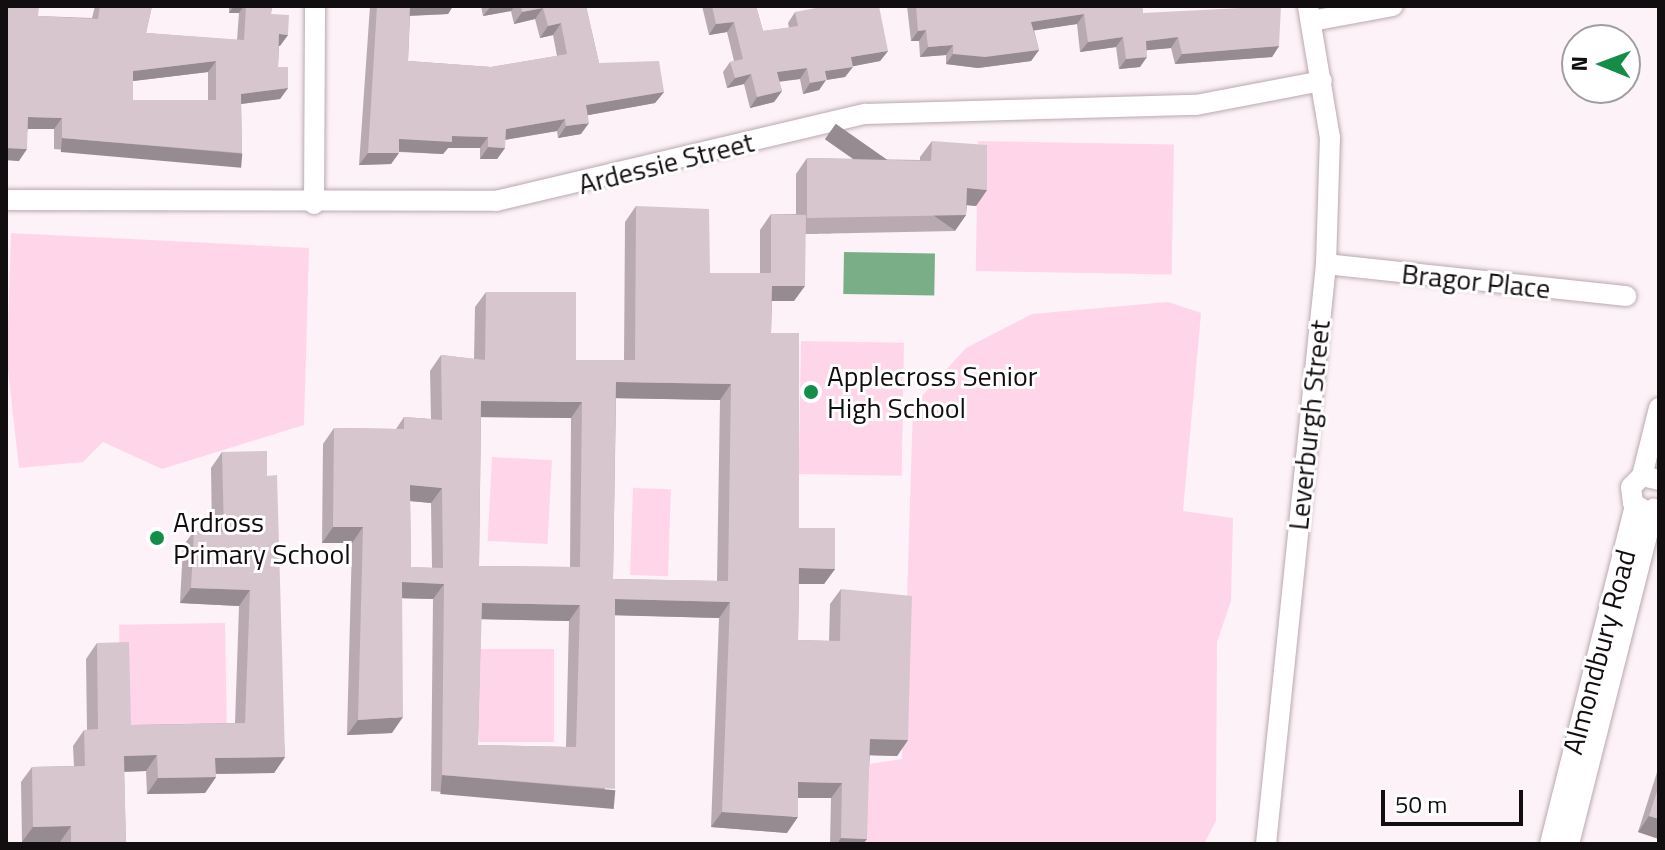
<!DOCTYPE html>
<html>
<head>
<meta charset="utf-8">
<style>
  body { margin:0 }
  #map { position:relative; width:1665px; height:850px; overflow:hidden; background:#fdf2f7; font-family:"Titillium Web",sans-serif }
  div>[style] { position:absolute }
  .green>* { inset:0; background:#ffd6e9; transform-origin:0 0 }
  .water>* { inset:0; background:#7aae87; transform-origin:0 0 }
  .roads { filter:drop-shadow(0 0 2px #baa9b0) drop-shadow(0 0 2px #baa9b0) }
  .street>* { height:20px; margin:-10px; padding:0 10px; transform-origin:10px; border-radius:10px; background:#fff }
  .wall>* { inset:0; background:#b9aab1 }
  .shaded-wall>* { inset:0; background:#968b90; transform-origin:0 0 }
  .building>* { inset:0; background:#d7c6ce }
  .dots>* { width:22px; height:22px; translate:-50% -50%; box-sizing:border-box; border:4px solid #fff; border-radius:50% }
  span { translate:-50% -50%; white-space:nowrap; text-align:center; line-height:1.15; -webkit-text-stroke:6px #fff; paint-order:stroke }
  .street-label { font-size:28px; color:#120d0f }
  .poi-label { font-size:28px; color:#120d0f }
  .left { translate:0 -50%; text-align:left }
  .frame { position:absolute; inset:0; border:8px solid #120d0f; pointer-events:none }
  .north { position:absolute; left:1561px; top:24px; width:80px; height:80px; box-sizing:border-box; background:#fff; border:2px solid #a09e9f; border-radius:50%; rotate:271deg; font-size:22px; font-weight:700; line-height:32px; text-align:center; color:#120d0f }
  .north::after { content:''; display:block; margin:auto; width:28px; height:36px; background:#128e49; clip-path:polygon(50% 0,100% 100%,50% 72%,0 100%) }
  .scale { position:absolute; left:1381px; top:790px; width:142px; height:36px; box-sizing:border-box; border:4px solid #120d0f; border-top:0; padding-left:10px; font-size:24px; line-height:28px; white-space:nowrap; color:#120d0f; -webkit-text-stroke:6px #fff; paint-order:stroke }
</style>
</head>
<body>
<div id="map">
  <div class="green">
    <div style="left:978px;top:141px;width:196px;height:130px;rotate:1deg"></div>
    <div style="clip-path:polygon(11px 233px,309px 248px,304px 425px,162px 469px,103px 442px,83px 462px,19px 468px,7px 362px)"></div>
    <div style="clip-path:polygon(1168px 302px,1201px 313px,1183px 511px,1233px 518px,1231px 601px,1217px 642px,1216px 821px,1204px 844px,862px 844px,863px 765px,902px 759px,913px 406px,966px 348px,1032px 314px)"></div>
    <div style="left:801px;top:341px;width:103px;height:133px;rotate:1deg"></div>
    <div style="left:492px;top:457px;width:60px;height:84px;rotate:3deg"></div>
    <div style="left:633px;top:488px;width:38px;height:87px;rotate:2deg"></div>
    <div style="left:225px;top:623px;width:104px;height:106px;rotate:89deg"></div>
    <div style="left:479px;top:649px;width:75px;height:93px"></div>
  </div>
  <div class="water">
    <div style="left:844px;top:252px;width:91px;height:42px;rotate:1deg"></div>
  </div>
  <div class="roads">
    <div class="street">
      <div style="left:1311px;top:21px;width:83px;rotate:-10.4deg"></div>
      <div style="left:6px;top:200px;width:490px;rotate:0.1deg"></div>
      <div style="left:496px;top:201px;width:379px;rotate:-13.3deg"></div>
      <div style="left:865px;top:114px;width:331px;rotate:-1.6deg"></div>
      <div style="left:1196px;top:105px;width:128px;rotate:-10.8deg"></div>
      <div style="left:314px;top:204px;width:198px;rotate:-89.7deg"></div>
      <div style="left:1326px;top:264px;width:302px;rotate:6.1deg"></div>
      <div style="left:1642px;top:476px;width:70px;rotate:-76deg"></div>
      <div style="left:1644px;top:510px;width:13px;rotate:-148deg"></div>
      <div style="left:1633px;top:503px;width:16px;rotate:-97deg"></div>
      <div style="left:1631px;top:487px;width:16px;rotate:-45deg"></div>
      <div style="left:1642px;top:476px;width:17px;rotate:13deg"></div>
      <div style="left:1266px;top:844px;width:583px;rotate:-84.09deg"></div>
      <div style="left:1326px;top:264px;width:126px;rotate:-88.2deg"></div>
      <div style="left:1330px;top:138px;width:134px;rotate:-99.5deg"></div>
      <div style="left:1550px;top:844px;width:349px;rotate:-75.9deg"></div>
      <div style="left:1569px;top:844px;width:346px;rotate:-75.8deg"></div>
    </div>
  </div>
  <div class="wall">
    <div style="clip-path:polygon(evenodd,6px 6px,38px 16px,92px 18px,95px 6px,152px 6px,146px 33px,237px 40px,239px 13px,229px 13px,229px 6px,272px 6px,271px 14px,288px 35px,279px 46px,278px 67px,288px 88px,280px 99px,241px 104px,242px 153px,235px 164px,54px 149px,54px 129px,28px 129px,19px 161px,6px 160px,6px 6px,208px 72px,208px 100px,133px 100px,133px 81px,208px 72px)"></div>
    <div style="clip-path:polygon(370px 6px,453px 6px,448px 14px,410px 16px,408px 61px,491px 67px,557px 56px,553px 35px,540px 38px,535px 19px,514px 24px,511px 11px,483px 16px,481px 6px,586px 6px,599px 63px,664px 92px,655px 103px,588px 115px,581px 134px,558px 138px,557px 131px,505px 140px,505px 148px,497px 159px,480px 159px,480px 148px,448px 148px,443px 154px,399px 152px,391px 164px,359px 165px)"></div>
    <div style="clip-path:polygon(702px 6px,756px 6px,763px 31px,789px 28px,788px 23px,795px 12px,888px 51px,880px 61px,853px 66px,845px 77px,826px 80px,819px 90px,803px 94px,800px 79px,779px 81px,782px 91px,774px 102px,750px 108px,744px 84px,727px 88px,723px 72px,730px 62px,734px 61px,727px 32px,709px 35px)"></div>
    <div style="clip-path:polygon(907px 6px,1142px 6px,1143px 13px,1279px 46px,1272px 57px,1175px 64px,1171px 48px,1147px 50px,1140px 67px,1119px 69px,1116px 47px,1080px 52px,1077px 24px,1034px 30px,1039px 50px,1031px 61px,978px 68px,946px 64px,946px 55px,920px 57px,919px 41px,911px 41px)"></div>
    <div style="clip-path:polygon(evenodd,932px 141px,987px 190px,976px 206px,967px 205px,966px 215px,955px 231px,805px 234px,794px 301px,772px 301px,771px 333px,799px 528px,835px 569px,824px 584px,799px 584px,798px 640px,829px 641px,830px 604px,841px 589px,908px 740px,897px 756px,870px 755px,863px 844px,830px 844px,831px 798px,798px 798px,787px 833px,711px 827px,719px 618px,615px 615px,604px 805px,431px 791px,433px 599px,402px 598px,392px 733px,347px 735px,352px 543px,322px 543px,323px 444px,334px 428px,396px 429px,404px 417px,431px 419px,430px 371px,441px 355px,474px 359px,475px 307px,486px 292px,576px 360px,624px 360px,625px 222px,636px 206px,710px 273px,760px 273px,760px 230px,771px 214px,796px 214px,796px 174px,807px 158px,920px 160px,920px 157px,932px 141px,616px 398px,720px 400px,717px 581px,613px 579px,616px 398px,932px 141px,481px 417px,571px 418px,570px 567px,479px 566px,481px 417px,932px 141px,410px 501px,431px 503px,432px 568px,411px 567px,410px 501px,932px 141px,481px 619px,569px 621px,566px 747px,478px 745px,481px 619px)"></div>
    <div style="clip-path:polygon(222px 452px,267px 476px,285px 757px,274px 773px,215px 774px,216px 777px,205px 793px,147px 794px,146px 771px,124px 772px,126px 844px,60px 844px,60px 842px,22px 842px,21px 782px,32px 767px,74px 766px,73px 746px,84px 730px,87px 730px,86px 659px,97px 643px,131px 725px,235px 723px,239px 606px,180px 603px,183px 546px,194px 531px,212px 532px,211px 468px)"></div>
    <div style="clip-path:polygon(1659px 766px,1659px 839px,1638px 832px)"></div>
  </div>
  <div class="shaded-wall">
    <div style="clip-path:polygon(234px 6px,244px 6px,239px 13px,229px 13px)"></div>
    <div style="clip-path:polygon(409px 6px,453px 6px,448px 14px,402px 16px)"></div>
    <div style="clip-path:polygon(491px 6px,515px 6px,511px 11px,483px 16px)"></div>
    <div style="clip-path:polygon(543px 8px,535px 19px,514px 24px,522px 12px)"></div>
    <div style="clip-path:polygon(1084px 14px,1077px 24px,1024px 32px,1031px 22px)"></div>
    <div style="clip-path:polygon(734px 22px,727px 32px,709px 35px,716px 24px)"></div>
    <div style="clip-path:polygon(561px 23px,553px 35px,540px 38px,548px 26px)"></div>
    <div style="clip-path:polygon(926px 30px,919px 41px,911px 41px,918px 31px)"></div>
    <div style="clip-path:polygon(279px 34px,288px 35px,280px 46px,271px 45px)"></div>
    <div style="clip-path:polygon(1123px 37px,1116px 47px,1080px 52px,1088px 42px)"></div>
    <div style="clip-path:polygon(1178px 37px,1171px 48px,1138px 51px,1146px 41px)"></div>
    <div style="clip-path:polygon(953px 45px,946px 55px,920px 57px,928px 47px)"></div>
    <div style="clip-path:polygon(1279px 46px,1272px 57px,1175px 64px,1182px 54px)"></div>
    <div style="clip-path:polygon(1039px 50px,1031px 61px,978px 68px,946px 64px,953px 54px)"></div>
    <div style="clip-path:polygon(888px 51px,880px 61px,844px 68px,851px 57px)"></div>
    <div style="clip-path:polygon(1147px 57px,1140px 67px,1119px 69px,1126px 59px)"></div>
    <div style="clip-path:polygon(216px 61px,208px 72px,125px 82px,133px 71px)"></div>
    <div style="clip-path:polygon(853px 67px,845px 77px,826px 80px,819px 90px,803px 94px,810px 83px,825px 71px)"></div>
    <div style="clip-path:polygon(807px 68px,800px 79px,770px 83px,777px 72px)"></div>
    <div style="clip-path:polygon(751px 74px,744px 84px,727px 88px,735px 78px)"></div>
    <div style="clip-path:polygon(288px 88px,280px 99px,233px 105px,241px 94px)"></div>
    <div style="clip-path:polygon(782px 91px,774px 102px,750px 108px,757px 97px)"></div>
    <div style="clip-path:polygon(664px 92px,655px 103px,578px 117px,586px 105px)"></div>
    <div style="clip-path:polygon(28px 117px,62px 118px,54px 129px,21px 129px)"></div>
    <div style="clip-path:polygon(565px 119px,557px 131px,497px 141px,506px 129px)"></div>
    <div style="clip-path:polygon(589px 123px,581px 134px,558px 138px,566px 126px)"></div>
    <div style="clip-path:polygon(452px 136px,488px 137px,480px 148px,448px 148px,443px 154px,390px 151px,399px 139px)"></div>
    <div style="left:62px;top:138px;width:181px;height:14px;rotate:5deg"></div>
    <div style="clip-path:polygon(488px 147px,505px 148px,497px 159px,480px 159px)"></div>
    <div style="clip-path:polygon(6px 148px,27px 149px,19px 161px,6px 160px)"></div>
    <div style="clip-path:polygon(368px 153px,399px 153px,391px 164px,359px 165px)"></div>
    <div style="clip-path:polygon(967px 188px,987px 190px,976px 206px,956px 204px)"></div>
    <div style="left:966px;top:215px;width:19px;height:159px;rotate:125deg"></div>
    <div style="clip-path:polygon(772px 286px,805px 286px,794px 301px,761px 301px)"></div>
    <div style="clip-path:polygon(616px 382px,731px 384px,720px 400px,605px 398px)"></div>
    <div style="clip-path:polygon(481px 401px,582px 402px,571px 418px,470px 417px)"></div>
    <div style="clip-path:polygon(410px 485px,442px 488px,431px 503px,399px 500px)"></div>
    <div style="clip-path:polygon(333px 527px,363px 527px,352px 543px,322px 543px)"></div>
    <div style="clip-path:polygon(799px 568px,835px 569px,824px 584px,788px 584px)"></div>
    <div style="clip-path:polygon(402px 582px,444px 584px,433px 599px,391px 598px)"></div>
    <div style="clip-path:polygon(191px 588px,250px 590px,239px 606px,180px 603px)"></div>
    <div style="clip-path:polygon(615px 599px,730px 602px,719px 618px,604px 615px)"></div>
    <div style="clip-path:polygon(482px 603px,580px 605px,569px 621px,471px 619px)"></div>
    <div style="clip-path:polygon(403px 717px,392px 733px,347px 735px,358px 720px)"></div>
    <div style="clip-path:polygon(870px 739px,908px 740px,897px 756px,859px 755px)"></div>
    <div style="clip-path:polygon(157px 755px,146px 771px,113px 772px,124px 756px)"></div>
    <div style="clip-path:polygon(285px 757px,274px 773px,204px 774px,215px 758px)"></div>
    <div style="left:442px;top:775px;width:174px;height:19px;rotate:5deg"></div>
    <div style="clip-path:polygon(216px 777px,205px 793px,147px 794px,158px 778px)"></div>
    <div style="clip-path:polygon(798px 782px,842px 783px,831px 798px,787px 798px)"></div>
    <div style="clip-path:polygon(722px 812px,798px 817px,787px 833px,711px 827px)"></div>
    <div style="clip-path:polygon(1649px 816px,1659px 819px,1659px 839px,1638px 832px)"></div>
    <div style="clip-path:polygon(71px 826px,60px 842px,22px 842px,33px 827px)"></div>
    <div style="clip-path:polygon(841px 838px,867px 839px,863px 844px,837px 844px)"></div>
  </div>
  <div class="building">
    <div style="clip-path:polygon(evenodd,6px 6px,39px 6px,38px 16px,98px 19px,100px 6px,152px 6px,146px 33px,244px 40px,246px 6px,272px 6px,271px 14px,289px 15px,288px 35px,279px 34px,278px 67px,288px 67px,288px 88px,241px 94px,242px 153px,62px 138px,62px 118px,28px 117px,27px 149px,6px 148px,6px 6px,216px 61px,216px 100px,133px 100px,133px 71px,216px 61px)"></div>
    <div style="clip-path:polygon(377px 6px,410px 6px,408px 61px,491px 67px,567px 54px,561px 23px,548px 26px,543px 8px,522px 12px,521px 6px,586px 6px,599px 63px,659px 61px,664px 92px,586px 105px,589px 123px,566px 126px,565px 119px,506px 129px,505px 148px,488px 147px,488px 137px,452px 136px,452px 142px,399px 139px,399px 153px,368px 153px)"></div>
    <div style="clip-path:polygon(712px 6px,756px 6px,763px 31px,798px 26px,795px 12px,826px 6px,879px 6px,888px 51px,851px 57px,853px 67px,825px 71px,827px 80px,810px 83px,807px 68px,777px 72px,782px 91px,757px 97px,751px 74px,735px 78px,730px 62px,743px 59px,734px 22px,716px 24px)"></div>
    <div style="clip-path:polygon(916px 6px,1142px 6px,1143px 13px,1281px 6px,1279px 46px,1182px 54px,1178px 37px,1146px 41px,1147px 57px,1126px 59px,1123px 37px,1088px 42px,1084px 14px,1031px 22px,1039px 50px,985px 57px,953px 54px,953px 45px,928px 47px,926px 30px,918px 31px)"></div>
    <div style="clip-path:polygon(932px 141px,987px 145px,987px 190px,967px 188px,966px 215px,807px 218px,807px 158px,931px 161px)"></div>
    <div style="clip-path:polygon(evenodd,636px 206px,709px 209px,710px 273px,771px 273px,771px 214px,806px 215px,805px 286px,772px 286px,771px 333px,799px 333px,799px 528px,835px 528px,835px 569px,799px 568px,798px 640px,840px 641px,841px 589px,912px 596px,908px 740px,870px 739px,867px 839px,841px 838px,842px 783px,798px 782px,798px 817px,722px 812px,730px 602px,615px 599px,615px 789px,442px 775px,444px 584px,402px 582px,403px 717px,358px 720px,363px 527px,333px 527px,334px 428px,404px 429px,404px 417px,442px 420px,441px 355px,485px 360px,486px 292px,576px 292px,576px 360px,635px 360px,636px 206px,616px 382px,731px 384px,728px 581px,613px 579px,616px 382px,636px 206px,481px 401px,582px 402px,580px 567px,479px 566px,481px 401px,636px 206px,410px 485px,442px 488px,443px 568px,411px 567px,410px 485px,636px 206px,482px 603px,580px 605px,576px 747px,478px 745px,482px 603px)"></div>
    <div style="clip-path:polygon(267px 451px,267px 476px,277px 475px,285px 757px,215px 758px,216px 777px,158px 778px,157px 755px,124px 756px,126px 844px,71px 844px,71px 826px,33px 827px,32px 767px,85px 766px,84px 730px,98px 729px,97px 643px,129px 642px,131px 725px,245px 723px,250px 590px,191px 588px,194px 531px,224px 532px,222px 452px)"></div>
    <div style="clip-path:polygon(1659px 785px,1659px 819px,1649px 816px)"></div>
  </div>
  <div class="dots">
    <div style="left:811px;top:392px;background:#128e49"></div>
    <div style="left:157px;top:538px;background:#128e49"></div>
  </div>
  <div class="street-label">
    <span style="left:666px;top:163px;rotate:-14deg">Ardessie Street</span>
    <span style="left:1476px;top:281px;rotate:6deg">Bragor Place</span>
    <span style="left:1309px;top:425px;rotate:-84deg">Leverburgh Street</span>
    <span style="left:1599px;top:652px;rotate:-75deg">Almondbury Road</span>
  </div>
  <div class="poi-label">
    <span class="left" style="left:827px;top:392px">Applecross Senior<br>High School</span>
    <span class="left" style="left:173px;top:538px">Ardross<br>Primary School</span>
  </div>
  <div class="frame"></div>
  <div class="north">N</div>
  <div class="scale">50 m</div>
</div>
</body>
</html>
